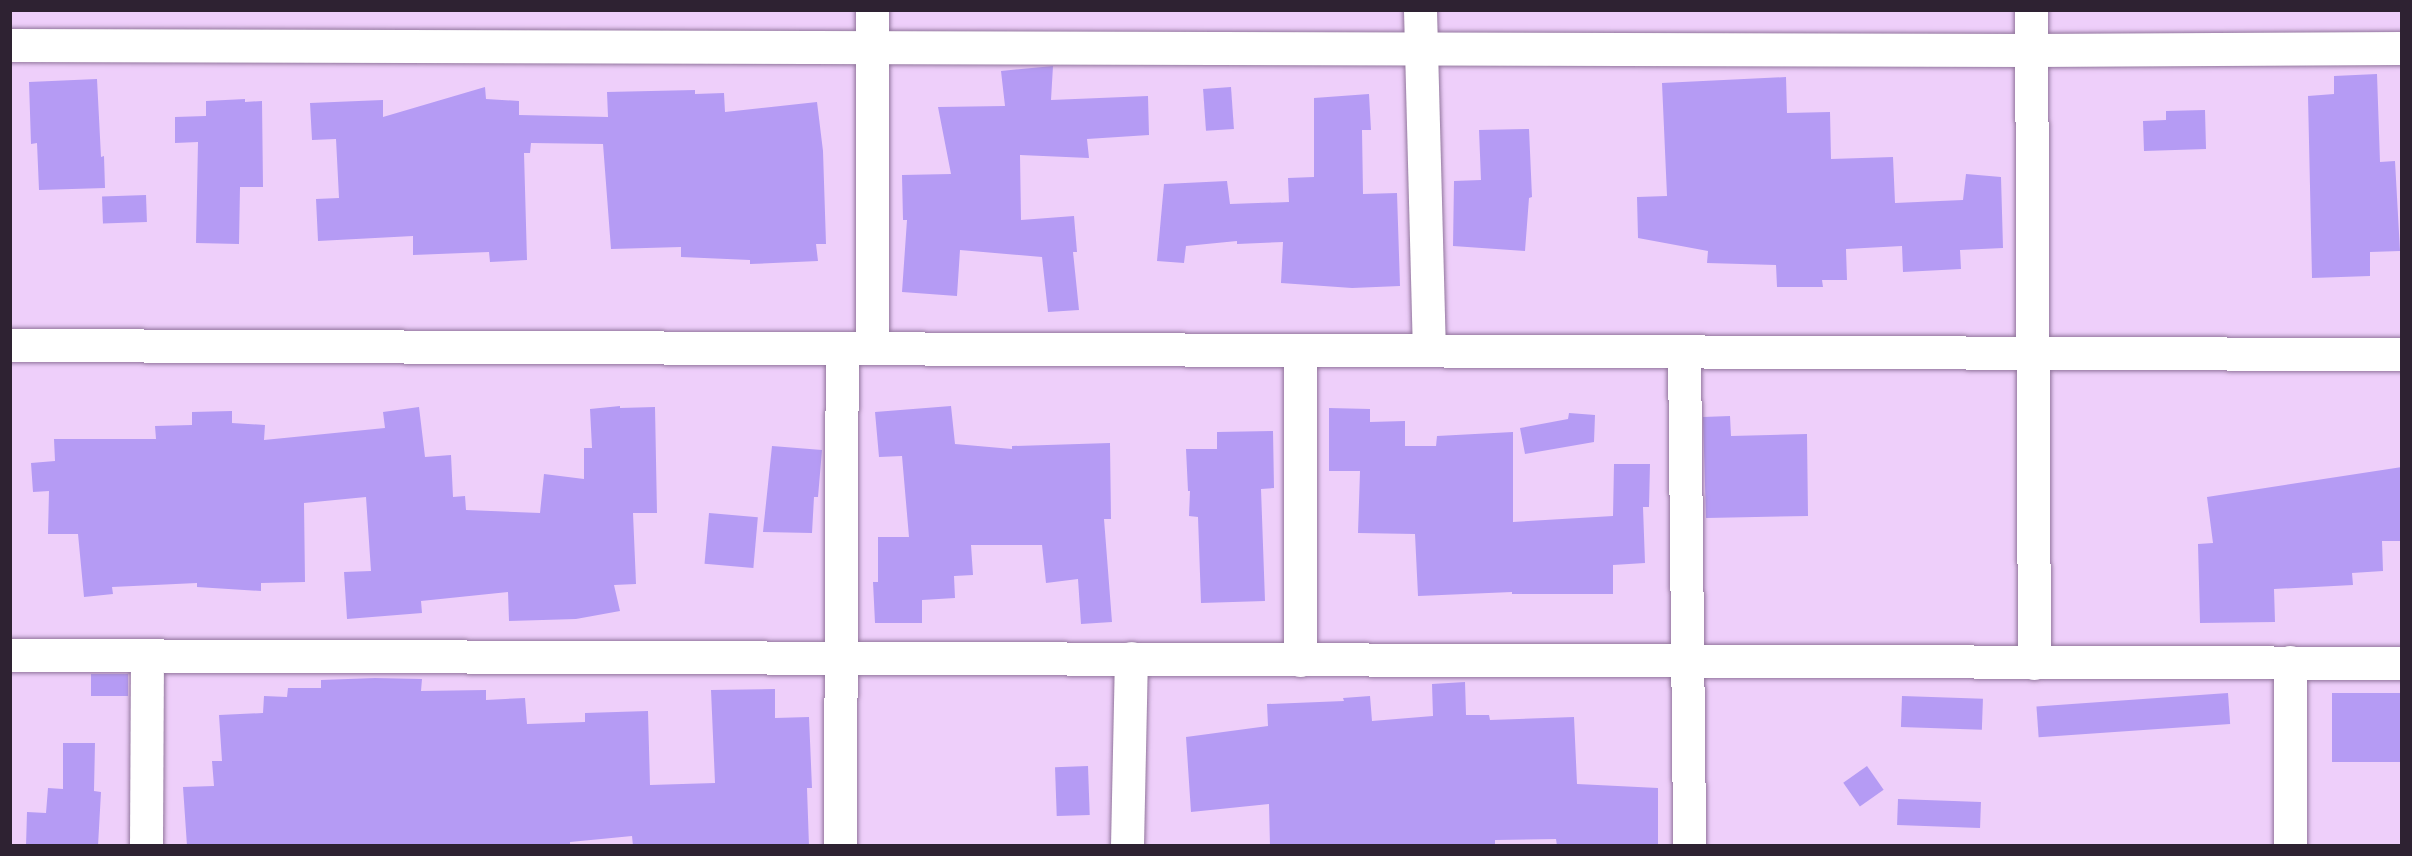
<!DOCTYPE html>
<html>
<head>
<meta charset="utf-8">
<style>
  body { margin:0 }
  #map { position:relative; width:2412px; height:856px; overflow:hidden; background:#eecffa; font-family:Karla,sans-serif }
  div>[style] { position:absolute }
  .building>* { inset:0; background:#b59bf4; transform-origin:0 0 }
  .roads { filter:drop-shadow(0 0 2px #91759c) drop-shadow(0 0 2px #91759c) }
  .street>* { height:33px; margin:-16.5px; padding:0 16.5px; transform-origin:16.5px; border-radius:16.5px; background:#fff }
  span { translate:-50% -50%; white-space:nowrap; text-align:center; line-height:1.15; -webkit-text-stroke:4.5px #f4e2fb; paint-order:stroke }
  .frame { position:absolute; inset:0; border:12px solid #2e2232; pointer-events:none }
</style>
</head>
<body>
<div id="map">
  <div class="building">
    <div style="clip-path:polygon(1053px 66px,1051px 100px,1148px 96px,1149px 135px,1087px 139px,1089px 158px,1020px 155px,1021px 220px,1074px 216px,1077px 252px,1073px 252px,1079px 310px,1048px 312px,1042px 257px,960px 250px,957px 296px,902px 292px,907px 220px,903px 220px,902px 175px,951px 174px,938px 107px,1005px 106px,1001px 71px)"></div>
    <div style="clip-path:polygon(2377px 74px,2380px 162px,2395px 161px,2400px 251px,2370px 252px,2370px 276px,2312px 278px,2308px 96px,2334px 94px,2334px 76px)"></div>
    <div style="clip-path:polygon(1786px 77px,1787px 113px,1830px 112px,1831px 159px,1893px 157px,1895px 203px,1963px 200px,1966px 174px,2001px 177px,2003px 248px,1960px 250px,1961px 269px,1903px 272px,1902px 246px,1846px 249px,1847px 280px,1822px 280px,1823px 287px,1777px 287px,1776px 265px,1707px 263px,1708px 251px,1638px 238px,1637px 197px,1667px 196px,1662px 83px)"></div>
    <div style="clip-path:polygon(97px 79px,101px 157px,104px 156px,105px 188px,39px 190px,37px 143px,31px 144px,29px 82px)"></div>
    <div style="clip-path:polygon(485px 87px,486px 99px,519px 101px,519px 115px,608px 117px,607px 92px,695px 90px,695px 94px,724px 93px,725px 112px,817px 102px,823px 151px,826px 244px,816px 244px,818px 261px,750px 264px,750px 260px,681px 257px,681px 247px,611px 249px,603px 144px,531px 143px,530px 153px,524px 153px,527px 260px,490px 262px,489px 252px,413px 255px,413px 236px,318px 241px,316px 199px,339px 198px,336px 139px,312px 140px,310px 103px,383px 100px,383px 117px)"></div>
    <div style="left:1231px;top:87px;width:42px;height:28px;rotate:86deg"></div>
    <div style="clip-path:polygon(1369px 94px,1371px 130px,1362px 130px,1363px 194px,1397px 193px,1400px 286px,1352px 288px,1281px 283px,1283px 242px,1237px 244px,1237px 241px,1186px 246px,1184px 263px,1157px 261px,1164px 184px,1227px 181px,1230px 204px,1289px 202px,1288px 178px,1314px 177px,1314px 98px)"></div>
    <div style="clip-path:polygon(245px 99px,245px 102px,262px 101px,263px 187px,240px 187px,239px 244px,196px 243px,198px 142px,175px 143px,175px 117px,206px 116px,206px 101px)"></div>
    <div style="clip-path:polygon(2205px 110px,2206px 149px,2144px 151px,2143px 121px,2166px 120px,2166px 111px)"></div>
    <div style="clip-path:polygon(1529px 129px,1532px 197px,1529px 198px,1525px 251px,1453px 246px,1454px 181px,1481px 180px,1479px 130px)"></div>
    <div style="left:146px;top:195px;width:27px;height:44px;rotate:88deg"></div>
    <div style="clip-path:polygon(620px 406px,620px 408px,655px 407px,657px 513px,633px 513px,636px 584px,614px 585px,620px 611px,576px 619px,509px 621px,508px 592px,421px 601px,422px 613px,347px 619px,344px 572px,371px 571px,366px 497px,304px 503px,305px 582px,261px 583px,261px 591px,197px 587px,197px 583px,112px 587px,113px 594px,84px 597px,78px 534px,48px 534px,49px 491px,33px 492px,31px 463px,55px 461px,54px 439px,156px 439px,155px 426px,192px 425px,192px 412px,232px 411px,232px 423px,265px 425px,264px 440px,385px 428px,383px 412px,419px 407px,425px 457px,451px 455px,453px 497px,465px 496px,466px 510px,540px 513px,544px 474px,584px 479px,584px 448px,592px 448px,590px 409px)"></div>
    <div style="clip-path:polygon(951px 406px,955px 444px,1012px 449px,1012px 446px,1110px 443px,1111px 519px,1104px 519px,1112px 622px,1081px 624px,1078px 579px,1046px 583px,1042px 545px,971px 545px,973px 575px,954px 576px,955px 598px,922px 600px,922px 623px,875px 623px,873px 582px,878px 582px,878px 537px,909px 537px,902px 456px,879px 457px,875px 412px)"></div>
    <div style="clip-path:polygon(1329px 408px,1370px 409px,1370px 422px,1405px 421px,1405px 446px,1436px 446px,1437px 436px,1513px 432px,1513px 522px,1613px 516px,1614px 464px,1650px 464px,1649px 507px,1643px 507px,1645px 563px,1613px 565px,1613px 594px,1512px 594px,1512px 592px,1418px 596px,1415px 534px,1358px 533px,1360px 471px,1329px 471px)"></div>
    <div style="clip-path:polygon(1569px 413px,1595px 415px,1594px 442px,1525px 454px,1520px 428px,1568px 419px)"></div>
    <div style="clip-path:polygon(1730px 416px,1731px 436px,1807px 434px,1808px 516px,1706px 518px,1703px 417px)"></div>
    <div style="clip-path:polygon(1273px 431px,1274px 488px,1261px 489px,1265px 601px,1201px 603px,1198px 517px,1189px 516px,1190px 491px,1188px 491px,1186px 449px,1217px 449px,1217px 432px)"></div>
    <div style="clip-path:polygon(772px 446px,822px 450px,818px 497px,814px 497px,812px 533px,763px 532px)"></div>
    <div style="clip-path:polygon(2402px 467px,2402px 541px,2382px 541px,2383px 571px,2352px 573px,2353px 585px,2274px 589px,2275px 622px,2200px 623px,2198px 544px,2213px 543px,2207px 497px)"></div>
    <div style="left:709px;top:513px;width:49px;height:51px;rotate:5deg"></div>
    <div style="left:91px;top:674px;width:37px;height:22px"></div>
    <div style="clip-path:polygon(375px 678px,422px 679px,421px 691px,486px 690px,486px 700px,525px 698px,527px 724px,585px 722px,585px 713px,648px 711px,650px 785px,715px 783px,711px 690px,775px 689px,775px 718px,809px 717px,812px 788px,807px 788px,809px 846px,633px 846px,632px 836px,570px 842px,570px 846px,187px 846px,183px 787px,214px 786px,212px 761px,222px 761px,219px 715px,263px 713px,264px 696px,287px 697px,288px 688px,321px 688px,321px 680px)"></div>
    <div style="clip-path:polygon(1465px 682px,1466px 715px,1489px 715px,1490px 720px,1574px 717px,1577px 784px,1658px 788px,1658px 846px,1557px 846px,1556px 839px,1495px 840px,1495px 846px,1270px 846px,1269px 804px,1191px 812px,1186px 737px,1268px 726px,1267px 704px,1344px 701px,1343px 698px,1370px 696px,1372px 721px,1433px 716px,1432px 684px)"></div>
    <div style="left:2228px;top:693px;width:31px;height:192px;rotate:86deg"></div>
    <div style="left:2402px;top:693px;width:69px;height:70px;rotate:90deg"></div>
    <div style="left:1902px;top:696px;width:81px;height:31px;rotate:2deg"></div>
    <div style="clip-path:polygon(63px 743px,95px 743px,94px 791px,101px 792px,98px 846px,26px 846px,27px 812px,46px 813px,48px 788px,63px 789px)"></div>
    <div style="left:1088px;top:766px;width:49px;height:33px;rotate:88deg"></div>
    <div style="left:1867px;top:766px;width:29px;height:29px;rotate:55deg"></div>
    <div style="left:1898px;top:799px;width:83px;height:26px;rotate:2deg"></div>
  </div>
  <div class="roads">
    <div class="street">
      <div style="left:1420px;top:10px;width:340px;rotate:88.5deg"></div>
      <div style="left:2031px;top:10px;width:653px;rotate:89.74deg"></div>
      <div style="left:10px;top:45px;width:2020px;rotate:0.14deg"></div>
      <div style="left:2030px;top:50px;width:372px;rotate:-0.3deg"></div>
      <div style="left:10px;top:345px;width:2392px;rotate:0.22deg"></div>
      <div style="left:872px;top:348px;width:338px;rotate:-90deg"></div>
      <div style="left:1684px;top:351px;width:495px;rotate:89.4deg"></div>
      <div style="left:10px;top:655px;width:2392px;rotate:0.19deg"></div>
      <div style="left:1300px;top:660px;width:310px;rotate:-90deg"></div>
      <div style="left:2290px;top:662px;width:184px;rotate:90deg"></div>
      <div style="left:146px;top:846px;width:191px;rotate:-89.7deg"></div>
      <div style="left:840px;top:846px;width:498px;rotate:-89.8deg"></div>
      <div style="left:1127px;top:846px;width:188px;rotate:-88.8deg"></div>
    </div>
  </div>
  <div class="frame"></div>
</div>
</body>
</html>
